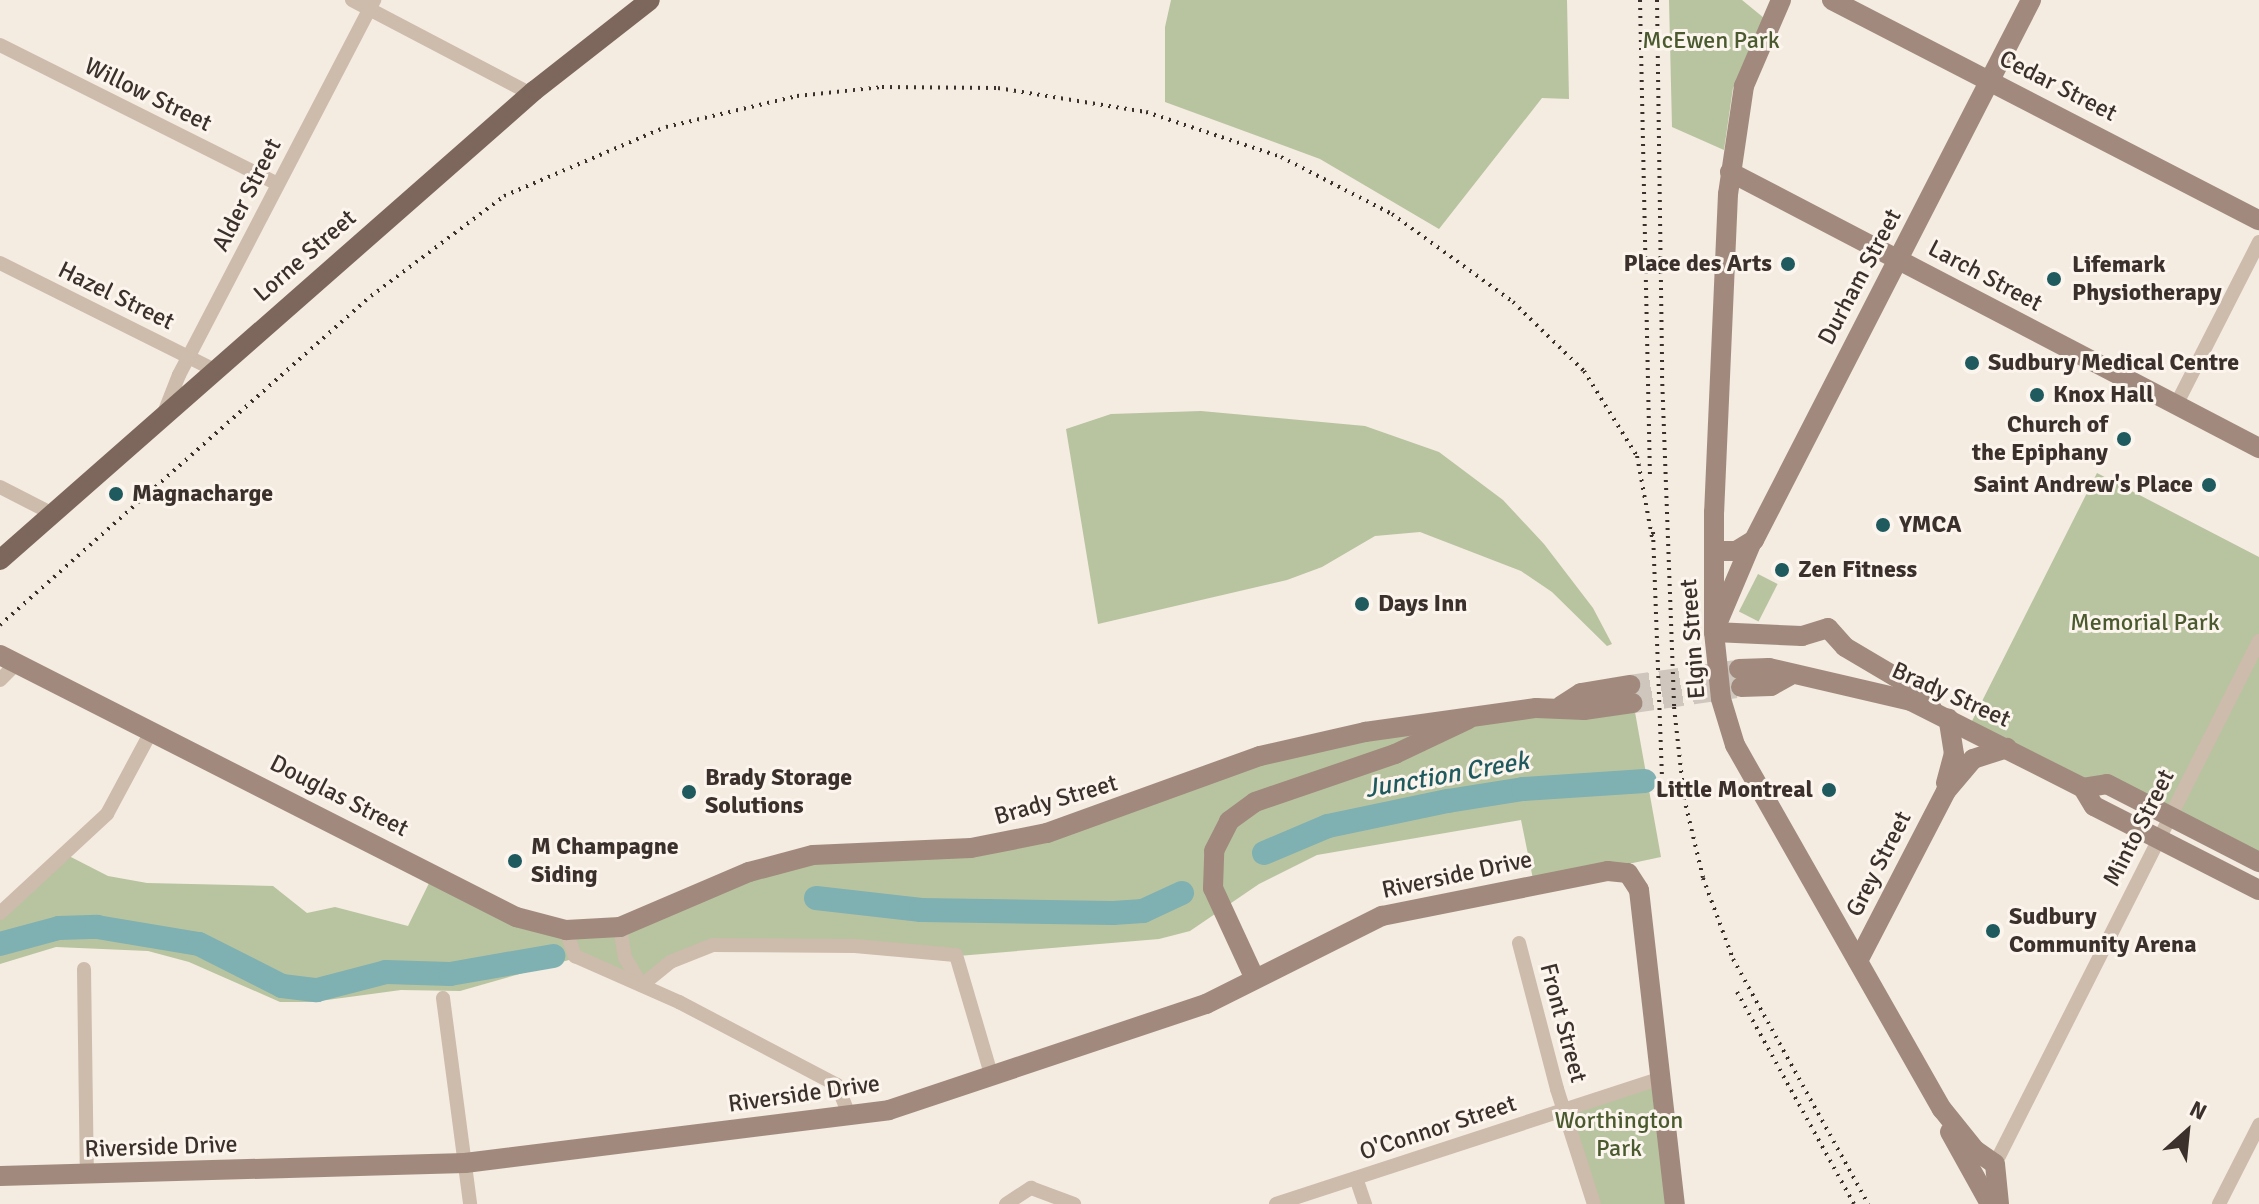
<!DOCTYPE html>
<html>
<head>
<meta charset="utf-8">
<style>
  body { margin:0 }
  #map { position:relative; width:2259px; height:1204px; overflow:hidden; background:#f4ebe1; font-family:Signika,sans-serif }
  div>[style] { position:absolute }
  .green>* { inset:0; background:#b8c4a0; transform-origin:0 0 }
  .river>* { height:24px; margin:-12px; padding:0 12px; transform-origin:12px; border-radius:12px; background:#7fb0b2 }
  .secondary-tunnel>* { height:20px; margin-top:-10px; transform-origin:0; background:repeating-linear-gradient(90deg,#cfc6bd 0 20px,transparent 0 30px) }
  .street>* { height:14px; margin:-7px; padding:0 7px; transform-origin:7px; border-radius:7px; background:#cdbbac }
  .secondary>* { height:20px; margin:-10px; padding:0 10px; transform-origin:10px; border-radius:10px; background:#a18a7d }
  .primary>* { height:20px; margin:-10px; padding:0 10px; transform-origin:10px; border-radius:10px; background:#7d675c }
  .rail>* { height:4px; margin-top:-2px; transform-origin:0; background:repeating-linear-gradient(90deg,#3b302b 0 2px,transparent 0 8px) }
  .dots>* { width:22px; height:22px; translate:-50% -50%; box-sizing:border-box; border:4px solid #fbf5ee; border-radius:50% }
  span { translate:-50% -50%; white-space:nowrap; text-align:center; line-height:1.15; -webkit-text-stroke:6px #fbf5ee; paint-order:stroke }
  .park-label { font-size:24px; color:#4a5a2e }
  .street-label { font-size:24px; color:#3b302b }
  .poi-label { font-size:24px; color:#3b302b; font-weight:700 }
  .right { translate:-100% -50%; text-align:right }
  .left { translate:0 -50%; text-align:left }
  .water-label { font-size:26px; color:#1f5a5e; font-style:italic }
  .north { position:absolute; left:2147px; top:1092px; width:80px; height:80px; -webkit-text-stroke:6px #fbf5ee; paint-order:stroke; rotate:27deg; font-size:22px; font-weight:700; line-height:32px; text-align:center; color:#3b302b }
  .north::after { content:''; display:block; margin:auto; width:28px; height:36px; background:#3b302b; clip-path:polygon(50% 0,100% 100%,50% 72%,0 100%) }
</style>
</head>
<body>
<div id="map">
  <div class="green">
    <div style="clip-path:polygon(1171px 0,1567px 0,1569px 99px,1542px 98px,1439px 229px,1320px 159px,1165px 102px,1165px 27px)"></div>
    <div style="clip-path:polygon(1669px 0,1742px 0,1764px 18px,1733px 88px,1724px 150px,1672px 127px)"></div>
    <div style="clip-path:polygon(1201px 411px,1365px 426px,1439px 452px,1503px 500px,1544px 544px,1593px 608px,1612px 644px,1607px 646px,1552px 592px,1521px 571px,1420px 532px,1375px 536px,1322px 567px,1287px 580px,1098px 624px,1066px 429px,1111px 414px)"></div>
    <div style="clip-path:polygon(2097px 473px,2259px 557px,2259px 861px,2108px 783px,2084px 786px,1969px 727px)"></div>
    <div style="left:1758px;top:574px;width:22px;height:42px;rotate:27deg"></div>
    <div style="clip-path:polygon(1635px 712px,1661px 857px,1534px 884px,1521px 820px,1317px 855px,1259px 884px,1190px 931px,1159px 939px,958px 956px,713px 946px,651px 978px,576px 958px,460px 991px,401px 990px,312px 1002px,280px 1002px,189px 962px,148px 951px,56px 947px,0 964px,0 915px,67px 855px,108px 876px,147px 883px,273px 886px,307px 913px,335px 907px,408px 926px,434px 873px,516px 915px,586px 930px,749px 871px,970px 846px,1426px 719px)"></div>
    <div style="clip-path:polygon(1659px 1077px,1677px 1204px,1595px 1204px,1564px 1109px)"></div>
  </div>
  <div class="river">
    <div style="left:1264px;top:853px;width:69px;rotate:-22.9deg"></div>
    <div style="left:1328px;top:826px;width:123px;rotate:-11.8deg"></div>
    <div style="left:1448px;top:801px;width:76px;rotate:-9.1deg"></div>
    <div style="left:1523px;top:789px;width:122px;rotate:-3.8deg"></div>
    <div style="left:816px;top:898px;width:106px;rotate:6.5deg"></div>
    <div style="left:921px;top:910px;width:192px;rotate:0.9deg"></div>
    <div style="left:1113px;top:913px;width:30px;rotate:-4deg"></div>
    <div style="left:1143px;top:911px;width:43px;rotate:-24.8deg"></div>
    <div style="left:0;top:944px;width:61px;rotate:-15.2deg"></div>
    <div style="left:59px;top:928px;width:38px;rotate:-2deg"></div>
    <div style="left:97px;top:927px;width:103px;rotate:9.5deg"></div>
    <div style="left:199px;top:944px;width:93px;rotate:26.8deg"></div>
    <div style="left:282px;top:986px;width:35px;rotate:7deg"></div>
    <div style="left:317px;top:990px;width:71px;rotate:-14.6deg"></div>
    <div style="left:386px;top:972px;width:64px;rotate:1.8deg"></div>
    <div style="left:450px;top:974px;width:105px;rotate:-9.9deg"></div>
  </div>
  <div class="secondary-tunnel">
    <div style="left:1630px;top:685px;width:106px;rotate:-8.1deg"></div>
    <div style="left:1633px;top:703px;width:104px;rotate:-8.3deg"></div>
  </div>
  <div class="street">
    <div style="left:352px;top:0;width:202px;rotate:27.7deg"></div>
    <div style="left:0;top:45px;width:310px;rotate:26.6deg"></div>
    <div style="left:0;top:263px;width:238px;rotate:26.5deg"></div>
    <div style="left:2176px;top:405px;width:183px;rotate:-63deg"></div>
    <div style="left:164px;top:413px;width:41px;rotate:-68.5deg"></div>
    <div style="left:179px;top:375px;width:423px;rotate:-62.5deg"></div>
    <div style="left:0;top:487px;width:57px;rotate:27deg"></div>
    <div style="left:0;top:680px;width:24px;rotate:-45deg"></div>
    <div style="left:0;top:913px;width:146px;rotate:-42.8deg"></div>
    <div style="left:107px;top:814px;width:95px;rotate:-61.8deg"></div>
    <div style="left:620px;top:927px;width:31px;rotate:81deg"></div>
    <div style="left:625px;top:958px;width:32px;rotate:58deg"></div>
    <div style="left:566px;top:930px;width:28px;rotate:71deg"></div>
    <div style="left:575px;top:956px;width:114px;rotate:23.9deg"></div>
    <div style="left:679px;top:1002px;width:178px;rotate:27.7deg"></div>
    <div style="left:837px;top:1085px;width:35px;rotate:68deg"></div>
    <div style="left:1519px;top:943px;width:151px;rotate:75.4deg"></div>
    <div style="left:1557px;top:1089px;width:121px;rotate:72.2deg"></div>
    <div style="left:84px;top:969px;width:206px;rotate:89.2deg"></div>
    <div style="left:642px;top:985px;width:36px;rotate:-39deg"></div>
    <div style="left:670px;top:962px;width:46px;rotate:-21.6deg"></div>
    <div style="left:713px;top:945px;width:142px;rotate:0.4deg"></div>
    <div style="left:855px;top:946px;width:101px;rotate:5.1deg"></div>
    <div style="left:956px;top:955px;width:124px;rotate:73.6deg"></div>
    <div style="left:443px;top:998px;width:208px;rotate:82.5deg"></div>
    <div style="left:1995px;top:1164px;width:586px;rotate:-63.22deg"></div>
    <div style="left:1356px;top:1178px;width:28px;rotate:71deg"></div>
    <div style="left:1006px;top:1204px;width:30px;rotate:-33deg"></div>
    <div style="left:1031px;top:1188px;width:46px;rotate:20.4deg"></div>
    <div style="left:1276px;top:1204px;width:402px;rotate:-18.1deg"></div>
    <div style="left:2219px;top:1204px;width:89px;rotate:-63.1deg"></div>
  </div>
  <div class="secondary">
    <div style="left:1781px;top:0;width:94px;rotate:113.3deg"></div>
    <div style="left:1744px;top:86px;width:109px;rotate:98.4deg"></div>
    <div style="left:1728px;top:194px;width:318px;rotate:92.5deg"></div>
    <div style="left:1714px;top:512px;width:120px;rotate:90deg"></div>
    <div style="left:1714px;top:632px;width:67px;rotate:84deg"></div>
    <div style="left:1721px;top:699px;width:48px;rotate:73.1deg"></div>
    <div style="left:1735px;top:745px;width:419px;rotate:60.4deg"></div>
    <div style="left:1942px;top:1109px;width:53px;rotate:51.2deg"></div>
    <div style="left:1975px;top:1150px;width:24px;rotate:35deg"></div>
    <div style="left:1995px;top:1164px;width:40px;rotate:84.3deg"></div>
    <div style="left:1832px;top:0;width:480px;rotate:27.3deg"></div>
    <div style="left:1730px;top:172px;width:597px;rotate:27.55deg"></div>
    <div style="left:1714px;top:551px;width:22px"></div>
    <div style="left:1736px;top:551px;width:21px;rotate:-31deg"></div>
    <div style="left:1754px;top:540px;width:607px;rotate:-62.84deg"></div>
    <div style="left:1717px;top:624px;width:87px;rotate:-67deg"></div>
    <div style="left:1714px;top:632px;width:88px;rotate:2.6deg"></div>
    <div style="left:1802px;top:636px;width:27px;rotate:-17deg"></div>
    <div style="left:1828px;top:628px;width:25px;rotate:48deg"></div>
    <div style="left:1845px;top:647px;width:82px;rotate:30.6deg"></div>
    <div style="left:1916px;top:689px;width:26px;rotate:51deg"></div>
    <div style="left:0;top:655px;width:579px;rotate:26.92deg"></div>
    <div style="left:516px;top:917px;width:52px;rotate:14.6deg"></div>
    <div style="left:566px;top:930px;width:54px;rotate:-3.2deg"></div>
    <div style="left:620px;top:927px;width:140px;rotate:-23.1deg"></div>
    <div style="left:749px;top:872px;width:66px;rotate:-14.9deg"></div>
    <div style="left:813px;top:855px;width:158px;rotate:-2.5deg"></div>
    <div style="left:971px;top:848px;width:77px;rotate:-11.2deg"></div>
    <div style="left:1047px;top:833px;width:226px;rotate:-19.9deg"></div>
    <div style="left:1260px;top:756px;width:108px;rotate:-12.9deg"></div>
    <div style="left:1365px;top:732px;width:173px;rotate:-8deg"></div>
    <div style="left:1536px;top:708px;width:48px;rotate:2.4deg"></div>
    <div style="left:1584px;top:710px;width:49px;rotate:-8.1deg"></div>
    <div style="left:1739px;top:669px;width:30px;rotate:-2deg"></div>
    <div style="left:1769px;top:668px;width:146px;rotate:13.1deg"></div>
    <div style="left:1911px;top:701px;width:193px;rotate:26.8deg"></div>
    <div style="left:2083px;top:788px;width:21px;rotate:59deg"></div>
    <div style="left:2094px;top:806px;width:185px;rotate:27deg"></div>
    <div style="left:1741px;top:687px;width:30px;rotate:-2deg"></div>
    <div style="left:1771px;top:686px;width:21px;rotate:-29deg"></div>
    <div style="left:1561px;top:706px;width:24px;rotate:-33deg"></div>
    <div style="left:1581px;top:693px;width:50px;rotate:-9.3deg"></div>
    <div style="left:1946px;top:783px;width:30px;rotate:-75deg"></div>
    <div style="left:1954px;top:754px;width:36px;rotate:-99deg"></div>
    <div style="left:2083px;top:788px;width:24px;rotate:-9deg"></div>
    <div style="left:2107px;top:784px;width:171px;rotate:27.2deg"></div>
    <div style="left:1858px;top:961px;width:191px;rotate:-62.6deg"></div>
    <div style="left:1946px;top:791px;width:42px;rotate:-49.8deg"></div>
    <div style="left:1973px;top:759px;width:36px;rotate:-18deg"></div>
    <div style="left:1255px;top:979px;width:100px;rotate:-114.8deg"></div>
    <div style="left:1213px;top:888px;width:37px;rotate:-88deg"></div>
    <div style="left:1214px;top:851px;width:34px;rotate:-63deg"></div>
    <div style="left:1229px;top:821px;width:32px;rotate:-36deg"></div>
    <div style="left:1255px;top:802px;width:148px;rotate:-18.9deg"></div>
    <div style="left:1395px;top:754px;width:80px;rotate:-25.3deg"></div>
    <div style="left:1950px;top:1132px;width:82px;rotate:60.9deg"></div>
    <div style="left:0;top:1176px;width:465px;rotate:-1.6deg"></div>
    <div style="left:465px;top:1163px;width:427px;rotate:-7.1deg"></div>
    <div style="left:889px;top:1110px;width:334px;rotate:-18.5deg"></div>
    <div style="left:1206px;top:1004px;width:197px;rotate:-26.6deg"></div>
    <div style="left:1382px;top:916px;width:230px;rotate:-11.3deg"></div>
    <div style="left:1608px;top:871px;width:20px;rotate:6deg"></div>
    <div style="left:1628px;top:873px;width:20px;rotate:57deg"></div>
    <div style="left:1639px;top:890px;width:316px;rotate:83.5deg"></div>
  </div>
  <div class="primary">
    <div style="left:0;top:560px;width:711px;rotate:-41.29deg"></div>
    <div style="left:534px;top:91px;width:147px;rotate:-38.1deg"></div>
  </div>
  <div class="rail">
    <div style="left:1640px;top:0;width:476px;rotate:88.8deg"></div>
    <div style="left:1657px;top:0;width:376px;rotate:89.2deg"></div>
    <div style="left:1662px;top:376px;width:331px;rotate:87.9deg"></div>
    <div style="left:1674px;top:707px;width:92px;rotate:83.7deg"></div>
    <div style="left:1684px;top:798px;width:82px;rotate:76.6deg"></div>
    <div style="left:1703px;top:878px;width:86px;rotate:69.7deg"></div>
    <div style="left:1733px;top:959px;width:280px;rotate:61.1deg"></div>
    <div style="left:1653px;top:532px;width:244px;rotate:87.9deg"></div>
    <div style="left:0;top:625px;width:496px;rotate:-41.6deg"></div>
    <div style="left:371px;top:296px;width:166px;rotate:-36.9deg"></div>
    <div style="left:504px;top:196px;width:176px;rotate:-23.1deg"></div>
    <div style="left:666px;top:127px;width:135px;rotate:-13.3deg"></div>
    <div style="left:797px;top:96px;width:85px;rotate:-6deg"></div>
    <div style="left:882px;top:87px;width:116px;rotate:0.5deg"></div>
    <div style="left:998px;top:88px;width:150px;rotate:9.2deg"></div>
    <div style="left:1146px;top:112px;width:142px;rotate:18.4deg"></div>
    <div style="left:1281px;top:157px;width:125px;rotate:27.2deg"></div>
    <div style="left:1392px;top:214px;width:150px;rotate:36deg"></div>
    <div style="left:1513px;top:302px;width:99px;rotate:44.2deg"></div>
    <div style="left:1584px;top:371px;width:100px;rotate:58.1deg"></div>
    <div style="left:1637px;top:456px;width:87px;rotate:79.5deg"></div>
    <div style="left:1737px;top:992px;width:242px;rotate:61.1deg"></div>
  </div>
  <div class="dots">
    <div style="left:1788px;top:264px;background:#1f5a5e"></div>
    <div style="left:2054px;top:279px;background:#1f5a5e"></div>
    <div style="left:1972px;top:363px;background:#1f5a5e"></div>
    <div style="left:2037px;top:395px;background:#1f5a5e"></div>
    <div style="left:2124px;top:439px;background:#1f5a5e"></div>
    <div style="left:2209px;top:485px;background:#1f5a5e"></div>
    <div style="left:116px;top:494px;background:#1f5a5e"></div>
    <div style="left:1883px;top:525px;background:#1f5a5e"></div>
    <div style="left:1782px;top:570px;background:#1f5a5e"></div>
    <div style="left:1362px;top:604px;background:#1f5a5e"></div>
    <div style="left:1829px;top:790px;background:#1f5a5e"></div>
    <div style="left:689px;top:792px;background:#1f5a5e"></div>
    <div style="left:515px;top:861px;background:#1f5a5e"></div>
    <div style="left:1993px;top:931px;background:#1f5a5e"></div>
  </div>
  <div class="park-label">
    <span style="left:1711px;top:41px">McEwen Park</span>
    <span style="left:2145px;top:623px">Memorial Park</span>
    <span style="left:1619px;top:1135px">Worthington<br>Park</span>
  </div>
  <div class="street-label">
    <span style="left:2058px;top:86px;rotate:27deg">Cedar Street</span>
    <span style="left:148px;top:95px;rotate:26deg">Willow Street</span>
    <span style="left:247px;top:195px;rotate:-63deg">Alder Street</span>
    <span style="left:305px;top:256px;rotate:-41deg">Lorne Street</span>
    <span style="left:1985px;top:276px;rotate:28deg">Larch Street</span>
    <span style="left:1860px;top:277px;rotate:-62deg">Durham Street</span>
    <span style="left:116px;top:296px;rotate:26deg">Hazel Street</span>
    <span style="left:1693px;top:639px;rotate:-94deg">Elgin Street</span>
    <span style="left:1951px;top:695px;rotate:24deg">Brady Street</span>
    <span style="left:339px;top:796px;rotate:27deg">Douglas Street</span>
    <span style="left:1056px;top:800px;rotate:-16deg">Brady Street</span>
    <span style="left:2139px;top:828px;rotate:-63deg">Minto Street</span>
    <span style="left:1879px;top:864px;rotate:-63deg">Grey Street</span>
    <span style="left:1457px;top:875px;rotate:-12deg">Riverside Drive</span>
    <span style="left:1563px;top:1023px;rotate:75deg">Front Street</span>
    <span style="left:804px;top:1094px;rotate:-8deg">Riverside Drive</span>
    <span style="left:1438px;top:1128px;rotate:-18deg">O'Connor Street</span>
    <span style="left:161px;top:1147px;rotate:-2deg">Riverside Drive</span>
  </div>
  <div class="poi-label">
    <span class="right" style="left:1772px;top:264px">Place des Arts</span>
    <span class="left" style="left:2072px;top:279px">Lifemark<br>Physiotherapy</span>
    <span class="left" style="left:1988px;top:363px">Sudbury Medical Centre</span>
    <span class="left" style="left:2053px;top:395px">Knox Hall</span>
    <span class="right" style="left:2108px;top:439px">Church of<br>the Epiphany</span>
    <span class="right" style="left:2193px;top:485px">Saint Andrew's Place</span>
    <span class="left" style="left:132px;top:494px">Magnacharge</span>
    <span class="left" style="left:1899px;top:525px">YMCA</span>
    <span class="left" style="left:1798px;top:570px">Zen Fitness</span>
    <span class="left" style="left:1378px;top:604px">Days Inn</span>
    <span class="left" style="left:705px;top:792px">Brady Storage<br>Solutions</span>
    <span class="right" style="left:1813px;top:790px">Little Montreal</span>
    <span class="left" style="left:531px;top:861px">M Champagne<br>Siding</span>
    <span class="left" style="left:2009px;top:931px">Sudbury<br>Community Arena</span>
  </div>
  <div class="water-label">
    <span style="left:1447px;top:776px;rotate:-10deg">Junction Creek</span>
  </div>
  <div class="north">N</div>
</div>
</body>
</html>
